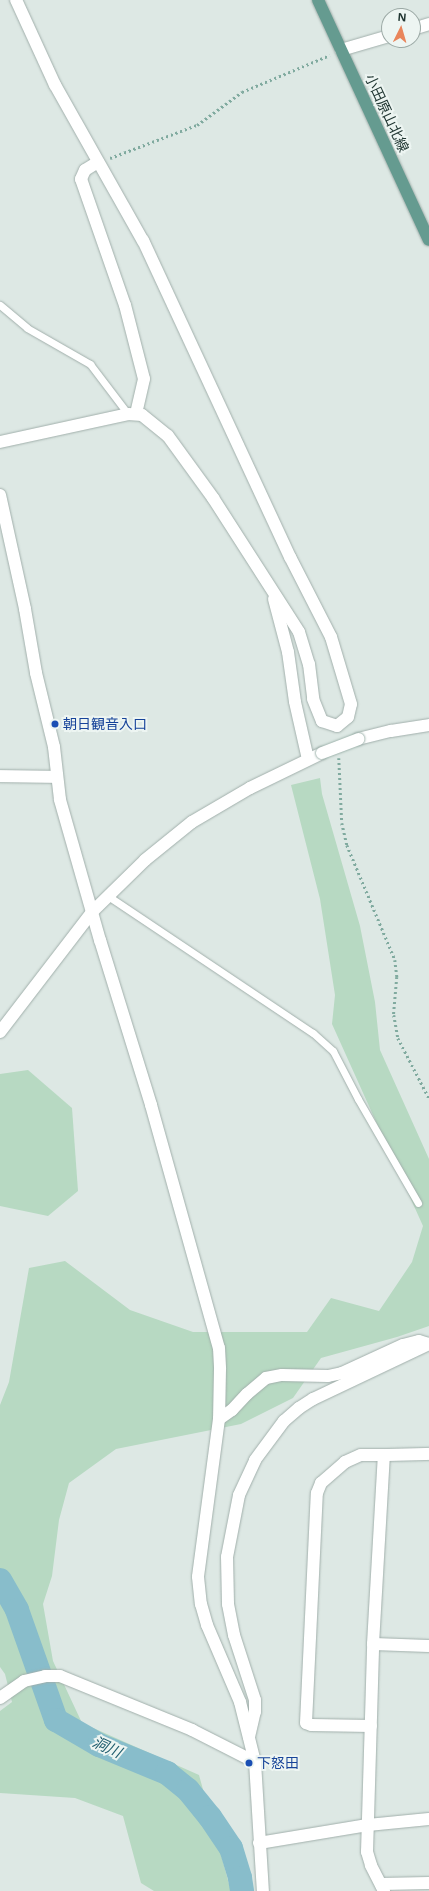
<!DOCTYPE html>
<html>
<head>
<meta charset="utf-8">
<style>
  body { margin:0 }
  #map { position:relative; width:429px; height:1891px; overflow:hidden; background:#dde8e4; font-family:"Open Sans","Noto Sans JP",sans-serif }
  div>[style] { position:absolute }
  .green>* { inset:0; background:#b7d9c2 }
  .river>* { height:24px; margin:-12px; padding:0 12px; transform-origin:12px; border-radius:12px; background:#88bdcb }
  .path>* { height:2.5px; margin-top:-1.25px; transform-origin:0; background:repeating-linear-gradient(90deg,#80aa9f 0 2px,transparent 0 5px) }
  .roads { filter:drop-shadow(0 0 1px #a1afab) drop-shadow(0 0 1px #a1afab) }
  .lane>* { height:7px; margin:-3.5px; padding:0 3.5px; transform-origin:3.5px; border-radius:3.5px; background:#fff }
  .street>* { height:12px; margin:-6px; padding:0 6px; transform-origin:6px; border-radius:6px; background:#fff }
  .secondary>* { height:12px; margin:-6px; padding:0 6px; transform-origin:6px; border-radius:6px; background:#fff }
  .primary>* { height:12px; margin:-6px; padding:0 6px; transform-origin:6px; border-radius:6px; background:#659b90 }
  .bridges { filter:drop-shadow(0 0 1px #9eb3ac) drop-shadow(0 0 1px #9eb3ac) }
  .secondary-bridge>* { height:12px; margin:-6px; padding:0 6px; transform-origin:6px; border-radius:6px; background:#fff }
  .dots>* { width:11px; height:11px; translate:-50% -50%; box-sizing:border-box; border:2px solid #edf5f2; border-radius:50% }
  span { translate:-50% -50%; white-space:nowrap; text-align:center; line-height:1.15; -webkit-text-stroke:4px #edf5f2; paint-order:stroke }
  .street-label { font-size:14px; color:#203632 }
  .transit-label { font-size:14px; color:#164399 }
  .left { translate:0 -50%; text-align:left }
  .water-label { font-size:15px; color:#1f5d6e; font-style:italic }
  .north { position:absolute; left:381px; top:8px; width:40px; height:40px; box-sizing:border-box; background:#edf5f2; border:1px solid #9ba9a5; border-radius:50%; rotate:5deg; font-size:11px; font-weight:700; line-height:16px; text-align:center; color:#203632 }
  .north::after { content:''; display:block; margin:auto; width:14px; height:18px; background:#e9855b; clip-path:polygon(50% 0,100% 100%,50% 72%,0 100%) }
</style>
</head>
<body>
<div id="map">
  <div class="green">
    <div style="clip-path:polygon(320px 778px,322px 794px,360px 926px,375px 1002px,380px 1050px,429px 1159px,429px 1326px,397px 1337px,321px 1358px,293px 1398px,241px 1424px,116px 1449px,69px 1483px,59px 1520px,52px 1576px,43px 1604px,53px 1661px,82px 1723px,199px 1775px,231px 1891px,154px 1891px,141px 1883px,123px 1816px,75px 1798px,0 1793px,0 1711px,12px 1702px,5px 1674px,0 1667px,0 1405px,9px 1382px,29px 1268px,65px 1261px,130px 1310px,193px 1332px,307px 1332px,331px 1298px,379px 1311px,412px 1262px,423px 1226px,332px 1024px,335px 995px,320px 899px,291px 785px)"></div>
    <div style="clip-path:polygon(28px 1070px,72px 1108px,78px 1191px,48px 1216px,0 1206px,0 1074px)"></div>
  </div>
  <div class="river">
    <div style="left:0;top:1580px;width:34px;rotate:60deg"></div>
    <div style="left:17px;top:1610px;width:117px;rotate:70.5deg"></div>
    <div style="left:56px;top:1720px;width:50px;rotate:30.2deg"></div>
    <div style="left:99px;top:1745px;width:74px;rotate:22.4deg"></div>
    <div style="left:167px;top:1773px;width:27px;rotate:39deg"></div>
    <div style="left:188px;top:1790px;width:35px;rotate:51deg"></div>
    <div style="left:210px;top:1817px;width:37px;rotate:56deg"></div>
    <div style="left:231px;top:1848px;width:31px;rotate:73deg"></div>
    <div style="left:240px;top:1878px;width:13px;rotate:81deg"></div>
  </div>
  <div class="path">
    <div style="left:110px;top:158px;width:93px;rotate:-20.8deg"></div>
    <div style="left:197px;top:125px;width:56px;rotate:-36.3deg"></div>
    <div style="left:242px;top:92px;width:95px;rotate:-22.8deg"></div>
    <div style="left:339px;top:758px;width:65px;rotate:87.4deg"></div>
    <div style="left:342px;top:823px;width:23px;rotate:77deg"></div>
    <div style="left:347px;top:845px;width:125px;rotate:67.3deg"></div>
    <div style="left:395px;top:960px;width:17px;rotate:83deg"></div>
    <div style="left:397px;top:977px;width:38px;rotate:95deg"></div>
    <div style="left:394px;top:1015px;width:23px;rotate:80deg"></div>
    <div style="left:398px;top:1038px;width:68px;rotate:62.7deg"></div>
  </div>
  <div class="roads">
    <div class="lane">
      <div style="left:0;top:305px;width:35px;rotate:40deg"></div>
      <div style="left:27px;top:328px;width:73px;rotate:29.7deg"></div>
      <div style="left:90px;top:364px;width:63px;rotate:52.8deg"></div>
      <div style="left:108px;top:896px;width:247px;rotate:33.8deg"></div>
      <div style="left:313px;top:1033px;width:27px;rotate:42deg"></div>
      <div style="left:333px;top:1051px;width:54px;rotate:62.5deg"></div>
      <div style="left:358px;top:1099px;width:120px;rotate:60deg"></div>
    </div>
    <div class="street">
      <div style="left:413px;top:29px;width:17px;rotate:-17deg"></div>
      <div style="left:341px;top:50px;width:50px;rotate:-16.3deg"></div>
      <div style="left:98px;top:162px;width:15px;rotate:148deg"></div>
      <div style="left:85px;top:170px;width:10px;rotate:114deg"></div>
      <div style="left:81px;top:179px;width:133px;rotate:70.8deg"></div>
      <div style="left:125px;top:305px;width:76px;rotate:75.6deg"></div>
      <div style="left:144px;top:379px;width:36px;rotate:103deg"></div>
      <div style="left:0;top:442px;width:131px;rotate:-12.3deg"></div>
      <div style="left:128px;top:414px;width:14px;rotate:4deg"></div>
      <div style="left:142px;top:415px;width:33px;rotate:39deg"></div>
      <div style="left:168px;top:436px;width:77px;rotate:54deg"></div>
      <div style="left:213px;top:498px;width:159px;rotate:57.3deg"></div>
      <div style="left:299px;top:632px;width:34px;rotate:73deg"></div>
      <div style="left:309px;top:664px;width:35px;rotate:83deg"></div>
      <div style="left:313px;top:699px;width:24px;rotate:68deg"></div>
      <div style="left:322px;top:721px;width:16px;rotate:18deg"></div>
      <div style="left:337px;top:726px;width:14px;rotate:-39deg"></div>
      <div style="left:348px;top:717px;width:13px;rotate:-77deg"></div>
      <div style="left:351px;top:704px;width:70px;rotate:-106.6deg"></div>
      <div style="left:331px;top:637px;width:90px;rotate:-117.1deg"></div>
      <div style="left:290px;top:557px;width:349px;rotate:-114.9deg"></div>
      <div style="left:143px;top:241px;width:179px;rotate:-119.4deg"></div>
      <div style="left:55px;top:85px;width:94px;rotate:-114.6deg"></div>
      <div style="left:274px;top:599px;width:55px;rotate:75.2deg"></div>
      <div style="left:288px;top:652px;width:50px;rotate:82deg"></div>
      <div style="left:295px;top:702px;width:58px;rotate:77.2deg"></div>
      <div style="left:0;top:776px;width:57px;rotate:1deg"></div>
      <div style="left:219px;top:1419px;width:16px;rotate:-35deg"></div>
      <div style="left:232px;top:1410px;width:22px;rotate:-47deg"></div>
      <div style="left:247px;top:1394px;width:25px;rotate:-40deg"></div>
      <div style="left:266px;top:1378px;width:16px;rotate:-11deg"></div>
      <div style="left:282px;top:1375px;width:46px;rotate:1.2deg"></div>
      <div style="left:328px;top:1376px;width:14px;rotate:-12deg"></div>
      <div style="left:342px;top:1373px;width:67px;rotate:-24.7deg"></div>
      <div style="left:403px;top:1345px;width:16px;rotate:-14deg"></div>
      <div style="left:419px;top:1341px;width:10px;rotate:17deg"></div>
      <div style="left:373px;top:1644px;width:56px;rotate:2deg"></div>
      <div style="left:0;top:1698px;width:29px;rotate:-35deg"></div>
      <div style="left:24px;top:1681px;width:22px;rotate:-13deg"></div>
      <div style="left:45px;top:1676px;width:15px"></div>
      <div style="left:60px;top:1676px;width:143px;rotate:22.2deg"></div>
      <div style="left:192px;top:1730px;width:71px;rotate:26.9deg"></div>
      <div style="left:371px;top:1726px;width:60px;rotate:-179deg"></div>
      <div style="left:311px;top:1725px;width:5px;rotate:-158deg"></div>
      <div style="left:306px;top:1723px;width:230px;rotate:-87.3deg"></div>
      <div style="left:317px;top:1493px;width:11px;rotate:-68deg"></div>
      <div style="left:321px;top:1483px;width:32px;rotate:-41deg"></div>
      <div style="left:345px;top:1462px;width:17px;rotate:-24deg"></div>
      <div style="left:361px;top:1455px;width:23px"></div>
      <div style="left:249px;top:1737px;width:26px;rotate:-77deg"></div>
      <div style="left:255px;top:1712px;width:12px;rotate:-90deg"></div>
      <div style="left:255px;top:1700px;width:68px;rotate:-107.9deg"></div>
      <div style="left:234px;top:1635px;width:32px;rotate:-101deg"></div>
      <div style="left:228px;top:1604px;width:47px;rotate:-91.2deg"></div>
      <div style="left:227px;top:1557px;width:63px;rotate:-79deg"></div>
      <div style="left:239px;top:1495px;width:38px;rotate:-65deg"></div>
      <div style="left:255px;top:1460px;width:49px;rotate:-53.4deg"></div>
      <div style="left:284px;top:1421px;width:20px;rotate:-41deg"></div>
      <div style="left:299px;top:1408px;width:17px;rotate:-33deg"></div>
      <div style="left:313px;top:1399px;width:128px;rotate:-25.4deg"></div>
      <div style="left:259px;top:1843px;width:110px;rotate:-9.4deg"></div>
      <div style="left:368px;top:1825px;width:61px;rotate:-5.6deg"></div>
      <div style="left:381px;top:1884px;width:48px;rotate:-1.2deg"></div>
    </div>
    <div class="secondary">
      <div style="left:0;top:495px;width:117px;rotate:77.6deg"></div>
      <div style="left:25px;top:609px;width:65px;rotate:80.2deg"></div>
      <div style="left:36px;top:673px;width:76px;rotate:76.3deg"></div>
      <div style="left:54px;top:747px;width:53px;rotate:83.5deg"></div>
      <div style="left:60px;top:800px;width:146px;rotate:74.1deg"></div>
      <div style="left:100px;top:940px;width:173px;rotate:72.8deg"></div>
      <div style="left:151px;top:1105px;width:252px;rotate:74.4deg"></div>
      <div style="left:219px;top:1348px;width:21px;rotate:87deg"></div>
      <div style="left:220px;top:1369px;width:50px;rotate:91.1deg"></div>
      <div style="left:219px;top:1419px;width:159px;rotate:97.6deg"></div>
      <div style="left:198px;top:1577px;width:27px;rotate:84deg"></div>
      <div style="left:201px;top:1604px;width:22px;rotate:74deg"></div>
      <div style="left:207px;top:1625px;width:84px;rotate:66.8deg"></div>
      <div style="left:240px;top:1702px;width:62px;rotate:76deg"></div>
      <div style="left:255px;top:1762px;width:129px;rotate:86.5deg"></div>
      <div style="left:358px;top:739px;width:34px;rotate:-14deg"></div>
      <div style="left:391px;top:731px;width:38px;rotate:-9deg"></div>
      <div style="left:0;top:1032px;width:153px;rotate:-52.5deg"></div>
      <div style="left:93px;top:911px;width:73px;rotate:-44.4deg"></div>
      <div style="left:145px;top:860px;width:60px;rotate:-39deg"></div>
      <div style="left:192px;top:822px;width:67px;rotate:-30.4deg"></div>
      <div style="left:250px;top:788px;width:80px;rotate:-25.9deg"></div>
      <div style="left:384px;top:1891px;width:29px;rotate:-117deg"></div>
      <div style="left:371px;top:1865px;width:14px;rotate:-107deg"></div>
      <div style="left:367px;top:1852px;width:208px;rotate:-88.3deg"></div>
      <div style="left:373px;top:1644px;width:189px;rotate:-86.7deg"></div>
      <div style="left:384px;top:1455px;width:45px;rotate:-1.3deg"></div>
    </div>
    <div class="primary">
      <div style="left:318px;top:0;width:264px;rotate:65.2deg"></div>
    </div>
  </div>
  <div class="bridges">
    <div class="secondary-bridge">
      <div style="left:322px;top:753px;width:39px;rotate:-21deg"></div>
    </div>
  </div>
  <div class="dots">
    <div style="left:55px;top:724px;background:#1a4fb4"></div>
    <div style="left:249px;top:1763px;background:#1a4fb4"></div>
  </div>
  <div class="street-label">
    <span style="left:387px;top:113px;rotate:65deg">小田原山北線</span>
  </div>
  <div class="transit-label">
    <span class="left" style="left:63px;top:724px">朝日観音入口</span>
    <span class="left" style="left:257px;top:1763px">下怒田</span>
  </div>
  <div class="water-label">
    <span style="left:107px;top:1747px;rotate:25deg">洞川</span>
  </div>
  <div class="north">N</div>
</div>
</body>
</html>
